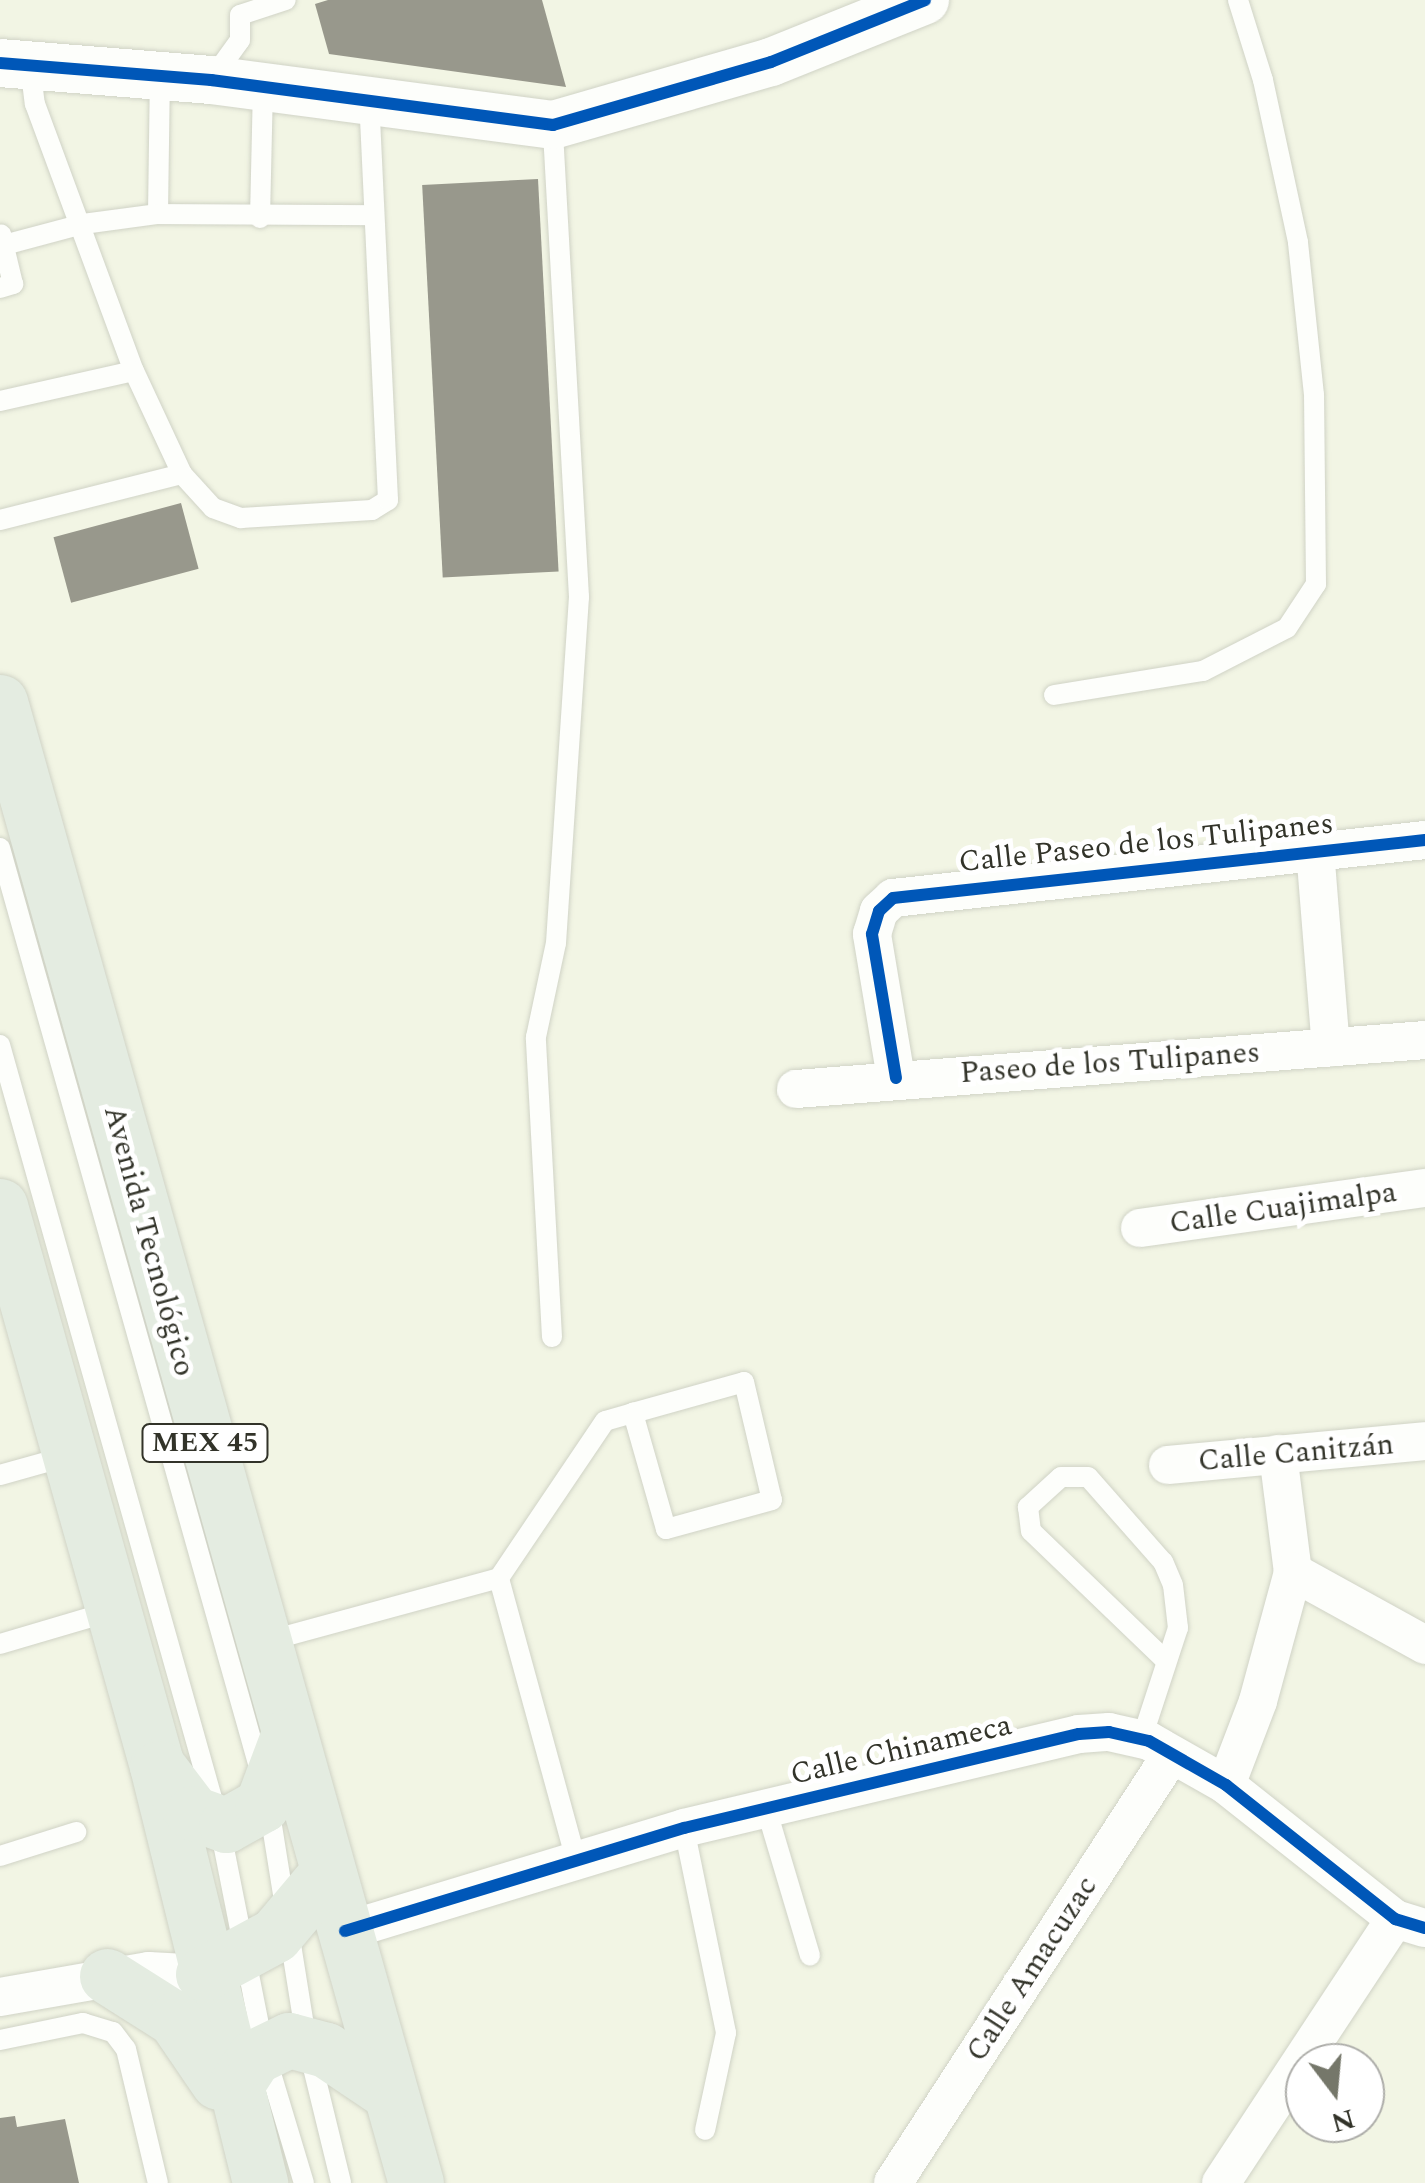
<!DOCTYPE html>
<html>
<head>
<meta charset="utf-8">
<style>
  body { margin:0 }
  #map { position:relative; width:1425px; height:2183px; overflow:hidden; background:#f2f5e4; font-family:Spectral,serif }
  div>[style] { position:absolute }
  .building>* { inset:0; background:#98988c; transform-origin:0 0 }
  .roads { filter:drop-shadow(0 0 2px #d0d3c6) drop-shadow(0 0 2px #d0d3c6) }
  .service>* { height:20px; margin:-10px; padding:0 10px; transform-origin:10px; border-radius:10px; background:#fdfefb }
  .minor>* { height:38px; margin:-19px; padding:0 19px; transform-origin:19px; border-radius:19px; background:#fdfefb }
  .tertiary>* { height:48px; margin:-24px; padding:0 24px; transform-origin:24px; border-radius:24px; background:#fdfefb }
  .primary>* { height:55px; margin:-27.5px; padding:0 27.5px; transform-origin:27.5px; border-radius:27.5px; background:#e4ece1 }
  .cycleway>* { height:12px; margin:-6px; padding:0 6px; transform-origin:6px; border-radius:6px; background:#0057b8 }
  span { translate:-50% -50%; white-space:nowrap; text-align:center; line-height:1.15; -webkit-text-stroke:10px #fff; paint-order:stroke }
  .shield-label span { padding:2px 8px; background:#fff; border:2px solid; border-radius:8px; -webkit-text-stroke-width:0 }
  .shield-label { font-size:28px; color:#323329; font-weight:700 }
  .street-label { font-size:30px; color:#323329 }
  .north { position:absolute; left:1285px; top:2043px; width:100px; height:100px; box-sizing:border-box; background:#fff; border:2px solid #adada9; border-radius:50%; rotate:164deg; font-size:28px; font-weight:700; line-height:40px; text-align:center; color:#323329 }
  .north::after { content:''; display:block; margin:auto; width:35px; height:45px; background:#75776a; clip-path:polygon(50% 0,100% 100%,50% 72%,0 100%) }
</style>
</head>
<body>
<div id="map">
  <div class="building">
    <div style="clip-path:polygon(328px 0,542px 0,566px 87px,329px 54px,315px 4px)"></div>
    <div style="left:538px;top:179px;width:393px;height:116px;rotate:87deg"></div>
    <div style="left:181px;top:503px;width:68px;height:132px;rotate:75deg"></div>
    <div style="clip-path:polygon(15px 2116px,17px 2127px,65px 2119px,79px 2183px,0 2183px,0 2118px)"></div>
  </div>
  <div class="roads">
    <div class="service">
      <div style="left:30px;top:65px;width:39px;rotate:83deg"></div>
      <div style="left:35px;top:104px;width:285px;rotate:69.7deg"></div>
      <div style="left:134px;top:371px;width:114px;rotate:65deg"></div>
      <div style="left:214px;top:76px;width:44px;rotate:-54.2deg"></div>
      <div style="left:240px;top:40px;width:25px;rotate:-90deg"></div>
      <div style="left:240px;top:15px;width:48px;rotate:-18.1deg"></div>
      <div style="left:158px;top:214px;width:138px;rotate:-89.2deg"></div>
      <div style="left:260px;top:218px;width:132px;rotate:-88.7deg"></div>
      <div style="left:4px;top:245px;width:82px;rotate:-14.9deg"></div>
      <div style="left:83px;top:224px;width:76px;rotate:-7.6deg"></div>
      <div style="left:158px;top:214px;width:216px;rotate:0.3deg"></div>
      <div style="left:0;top:288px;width:14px;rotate:-17deg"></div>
      <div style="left:13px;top:284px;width:51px;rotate:-103.5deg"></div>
      <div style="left:0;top:401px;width:137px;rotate:-12.6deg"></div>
      <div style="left:0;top:520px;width:188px;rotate:-14.2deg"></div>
      <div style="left:182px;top:474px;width:46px;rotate:47.6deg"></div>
      <div style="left:213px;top:508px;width:30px;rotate:20deg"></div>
      <div style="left:241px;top:518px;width:131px;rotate:-3.5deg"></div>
      <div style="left:372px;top:510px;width:19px;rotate:-32deg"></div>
      <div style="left:388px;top:500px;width:399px;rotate:-92.7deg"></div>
      <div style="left:1054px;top:695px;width:151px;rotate:-9.2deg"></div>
      <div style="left:1203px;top:671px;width:94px;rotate:-27.1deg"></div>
      <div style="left:1287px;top:628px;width:53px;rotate:-56.6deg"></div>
      <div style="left:1316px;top:584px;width:189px;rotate:-90.6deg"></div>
      <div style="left:1314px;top:395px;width:154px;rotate:-96deg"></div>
      <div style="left:1298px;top:242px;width:166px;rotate:-102.2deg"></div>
      <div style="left:1263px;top:80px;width:84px;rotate:-107.4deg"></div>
      <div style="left:0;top:848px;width:962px;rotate:74.26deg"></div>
      <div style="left:0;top:1045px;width:808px;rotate:74.28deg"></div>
      <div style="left:219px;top:1823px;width:231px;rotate:78.8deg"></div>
      <div style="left:264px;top:2050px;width:139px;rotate:73.3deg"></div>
      <div style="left:552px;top:1337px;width:300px;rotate:-93.1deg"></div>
      <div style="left:536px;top:1037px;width:96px;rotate:-78deg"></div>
      <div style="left:556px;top:943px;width:347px;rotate:-86.2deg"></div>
      <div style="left:579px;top:597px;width:473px;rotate:-93.2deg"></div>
      <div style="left:0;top:1475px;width:71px;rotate:-15.6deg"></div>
      <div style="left:264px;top:1642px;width:244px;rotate:-15.2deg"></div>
      <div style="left:0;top:1644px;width:117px;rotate:-16.4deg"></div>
      <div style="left:1142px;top:1738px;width:116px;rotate:-71.9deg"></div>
      <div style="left:1178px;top:1628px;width:43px;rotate:-96.6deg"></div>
      <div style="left:1173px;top:1585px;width:25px;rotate:-113deg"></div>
      <div style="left:1163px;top:1562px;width:113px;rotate:-131.4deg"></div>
      <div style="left:1088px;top:1477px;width:27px;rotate:180deg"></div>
      <div style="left:1061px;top:1477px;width:45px;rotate:137.7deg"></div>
      <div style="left:1028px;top:1507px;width:24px;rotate:83deg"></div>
      <div style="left:1031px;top:1531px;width:187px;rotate:43.9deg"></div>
      <div style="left:269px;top:1807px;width:239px;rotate:80.9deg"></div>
      <div style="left:307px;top:2043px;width:144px;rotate:76.3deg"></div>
      <div style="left:766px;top:1808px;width:154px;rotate:73.4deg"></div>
      <div style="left:684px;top:1828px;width:209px;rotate:78.4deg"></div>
      <div style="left:726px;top:2033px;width:99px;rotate:102.2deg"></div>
      <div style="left:0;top:1856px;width:80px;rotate:-17.5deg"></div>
      <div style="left:576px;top:1860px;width:292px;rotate:-105.3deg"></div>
      <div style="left:499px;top:1578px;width:189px;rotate:-56deg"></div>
      <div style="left:605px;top:1421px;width:29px;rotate:-16deg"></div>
      <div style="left:633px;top:1413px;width:115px;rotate:-15.6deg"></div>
      <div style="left:744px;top:1382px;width:121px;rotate:76.7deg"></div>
      <div style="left:772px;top:1500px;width:110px;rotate:164.7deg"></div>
      <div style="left:666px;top:1529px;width:121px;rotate:-105.9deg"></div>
      <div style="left:0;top:2040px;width:85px;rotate:-11.6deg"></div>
      <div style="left:83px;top:2023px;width:31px;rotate:17deg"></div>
      <div style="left:113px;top:2032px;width:21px;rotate:53deg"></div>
      <div style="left:126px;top:2049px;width:138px;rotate:76.6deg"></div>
    </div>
    <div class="minor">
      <div style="left:1315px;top:850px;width:198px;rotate:85.4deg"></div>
      <div style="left:896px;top:1078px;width:146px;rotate:-99.5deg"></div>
      <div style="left:872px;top:934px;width:24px;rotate:-73deg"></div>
      <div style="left:879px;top:911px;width:19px;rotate:-43deg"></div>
      <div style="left:893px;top:898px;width:535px;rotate:-6.22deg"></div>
      <div style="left:796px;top:1089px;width:631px;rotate:-4.45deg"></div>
      <div style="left:1140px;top:1228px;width:288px;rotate:-8deg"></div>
      <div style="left:1278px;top:1454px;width:119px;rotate:82.8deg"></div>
      <div style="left:1293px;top:1572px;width:151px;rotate:28.9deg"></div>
      <div style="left:1168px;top:1465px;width:258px;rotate:-5.3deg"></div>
      <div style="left:1226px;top:1785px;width:90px;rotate:-69.1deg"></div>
      <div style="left:1258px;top:1701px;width:134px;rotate:-74.8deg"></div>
      <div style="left:345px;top:1931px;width:354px;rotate:-16.9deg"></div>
      <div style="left:684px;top:1828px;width:406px;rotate:-13.4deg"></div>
      <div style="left:1079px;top:1734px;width:30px;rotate:-4deg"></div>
      <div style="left:1109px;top:1732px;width:41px;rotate:12.7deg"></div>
      <div style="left:1149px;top:1741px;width:89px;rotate:29.7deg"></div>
      <div style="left:1226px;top:1785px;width:216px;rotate:38.4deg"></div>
      <div style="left:1395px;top:1919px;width:31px;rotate:17deg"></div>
      <div style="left:0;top:1997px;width:151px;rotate:-9.9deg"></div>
      <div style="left:149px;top:1971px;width:54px;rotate:3.2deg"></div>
      <div style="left:893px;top:2183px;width:510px;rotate:-56.99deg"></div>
      <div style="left:1221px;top:2183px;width:316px;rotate:-56.6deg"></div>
    </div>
    <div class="tertiary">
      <div style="left:0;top:63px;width:212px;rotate:4.6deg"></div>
      <div style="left:211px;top:80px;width:345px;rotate:7.5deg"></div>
      <div style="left:553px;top:125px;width:227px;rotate:-16.1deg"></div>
      <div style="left:771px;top:62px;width:166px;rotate:-21.9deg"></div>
    </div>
    <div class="primary">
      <div style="left:0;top:702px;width:1538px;rotate:74.31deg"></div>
      <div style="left:0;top:1206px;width:582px;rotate:74.34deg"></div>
      <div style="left:157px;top:1766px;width:430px;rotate:76.1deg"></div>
      <div style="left:159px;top:1768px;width:56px;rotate:52.9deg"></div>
      <div style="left:193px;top:1813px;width:35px;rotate:20deg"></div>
      <div style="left:226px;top:1825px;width:41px;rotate:-29.1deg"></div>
      <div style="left:262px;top:1805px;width:74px;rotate:-69.4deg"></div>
      <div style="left:203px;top:1974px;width:82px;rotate:-28.4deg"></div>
      <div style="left:275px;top:1935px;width:82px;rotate:-49.9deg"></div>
      <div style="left:107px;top:1976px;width:80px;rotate:32.3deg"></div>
      <div style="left:175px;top:2019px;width:76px;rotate:55.7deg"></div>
      <div style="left:234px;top:2088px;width:37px;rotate:-57deg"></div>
      <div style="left:254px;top:2057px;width:39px;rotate:-26deg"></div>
      <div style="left:289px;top:2040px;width:38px;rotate:15deg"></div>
      <div style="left:326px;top:2050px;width:77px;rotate:33.9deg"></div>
    </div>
  </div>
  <div class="cycleway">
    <div style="left:0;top:63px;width:212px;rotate:4.6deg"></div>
    <div style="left:211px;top:80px;width:345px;rotate:7.5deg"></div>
    <div style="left:553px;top:125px;width:227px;rotate:-16.1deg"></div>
    <div style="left:771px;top:62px;width:166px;rotate:-21.9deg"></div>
    <div style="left:896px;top:1078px;width:146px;rotate:-99.5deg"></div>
    <div style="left:872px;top:934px;width:24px;rotate:-73deg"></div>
    <div style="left:879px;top:911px;width:19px;rotate:-43deg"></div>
    <div style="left:893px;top:898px;width:535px;rotate:-6.22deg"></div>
    <div style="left:345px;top:1931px;width:354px;rotate:-16.9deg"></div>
    <div style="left:684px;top:1828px;width:406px;rotate:-13.4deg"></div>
    <div style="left:1079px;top:1734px;width:30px;rotate:-4deg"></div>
    <div style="left:1109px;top:1732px;width:41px;rotate:12.7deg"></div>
    <div style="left:1149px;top:1741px;width:89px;rotate:29.7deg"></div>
    <div style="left:1226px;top:1785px;width:216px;rotate:38.4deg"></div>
    <div style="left:1395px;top:1919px;width:31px;rotate:17deg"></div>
  </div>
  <div class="shield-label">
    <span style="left:205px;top:1443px">MEX 45</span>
  </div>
  <div class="street-label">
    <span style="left:1146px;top:843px;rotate:-6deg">Calle Paseo de los Tulipanes</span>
    <span style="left:1110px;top:1063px;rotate:-4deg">Paseo de los Tulipanes</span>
    <span style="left:1283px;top:1208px;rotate:-8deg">Calle Cuajimalpa</span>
    <span style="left:149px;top:1241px;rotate:75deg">Avenida Tecnológico</span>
    <span style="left:1296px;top:1453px;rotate:-5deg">Calle Canitzán</span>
    <span style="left:901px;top:1750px;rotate:-13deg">Calle Chinameca</span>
    <span style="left:1032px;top:1969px;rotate:-57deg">Calle Amacuzac</span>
  </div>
  <div class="north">N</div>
</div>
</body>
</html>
